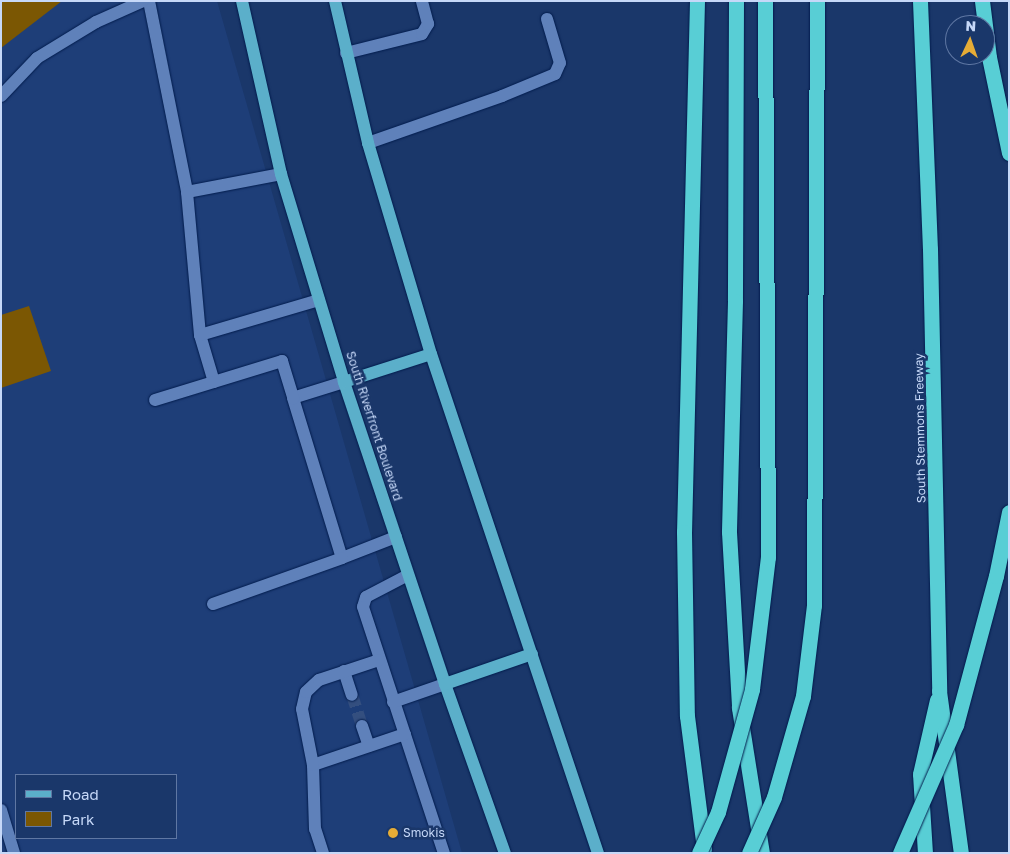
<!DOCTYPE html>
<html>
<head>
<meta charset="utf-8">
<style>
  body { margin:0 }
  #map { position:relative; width:1010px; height:854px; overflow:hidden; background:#1a376a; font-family:"Golos Text",sans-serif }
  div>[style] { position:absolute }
  .built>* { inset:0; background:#1e3e78 }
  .green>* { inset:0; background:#7b5703 }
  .minor-tunnel>* { height:12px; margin-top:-6px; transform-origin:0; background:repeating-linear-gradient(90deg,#344f7f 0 12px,transparent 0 18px) }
  .roads { filter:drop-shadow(0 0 1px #021c4d) drop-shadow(0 0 1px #021c4d) }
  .minor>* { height:12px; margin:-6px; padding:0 6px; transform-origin:6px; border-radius:6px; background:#5f81ba }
  .major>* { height:12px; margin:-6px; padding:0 6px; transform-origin:6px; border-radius:6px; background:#5bafca }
  .highway>* { height:15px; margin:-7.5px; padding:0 7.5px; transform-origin:7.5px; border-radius:7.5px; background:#58ced5 }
  .bridges { filter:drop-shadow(0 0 1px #021c4d) drop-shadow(0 0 1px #021c4d) }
  .highway-bridge>* { height:15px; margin:-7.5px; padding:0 7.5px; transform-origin:7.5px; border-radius:7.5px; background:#58ced5 }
  .dots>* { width:14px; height:14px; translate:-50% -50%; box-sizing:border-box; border:2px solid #1a376a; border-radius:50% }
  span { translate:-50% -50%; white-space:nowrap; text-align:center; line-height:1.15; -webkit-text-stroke:5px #1a376a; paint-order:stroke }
  .street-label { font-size:12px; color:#c6d8f8 }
  .poi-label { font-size:12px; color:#c6d8f8 }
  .left { translate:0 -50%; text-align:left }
  .frame { position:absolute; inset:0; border:2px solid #c6d8f8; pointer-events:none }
  .legend { position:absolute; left:15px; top:774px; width:162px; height:65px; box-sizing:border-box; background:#1a376a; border:1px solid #5f77a3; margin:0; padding:6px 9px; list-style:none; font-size:15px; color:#c6d8f8 }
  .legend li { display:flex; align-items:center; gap:10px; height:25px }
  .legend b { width:25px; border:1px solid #5f77a3 }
  .north { position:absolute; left:945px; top:15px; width:50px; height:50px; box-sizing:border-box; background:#1a376a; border:1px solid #5f77a3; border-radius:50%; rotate:3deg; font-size:14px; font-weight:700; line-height:20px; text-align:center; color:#c6d8f8 }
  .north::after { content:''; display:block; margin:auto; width:18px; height:22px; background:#e6ac36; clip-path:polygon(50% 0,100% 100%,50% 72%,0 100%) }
</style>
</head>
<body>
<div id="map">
  <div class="built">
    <div style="clip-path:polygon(evenodd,1px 1px,217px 1px,462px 853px,1px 853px,1px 1px,16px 775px,176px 775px,176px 838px,16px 838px,16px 775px)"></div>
  </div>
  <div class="green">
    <div style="clip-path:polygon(1px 1px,62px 1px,1px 48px)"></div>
    <div style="clip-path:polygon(29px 306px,51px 371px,1px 388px,1px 315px)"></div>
  </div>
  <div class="minor-tunnel">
    <div style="left:352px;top:695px;width:33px;rotate:72deg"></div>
  </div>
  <div class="roads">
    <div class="minor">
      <div style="left:149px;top:1px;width:195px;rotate:78.7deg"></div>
      <div style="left:187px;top:192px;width:96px;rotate:-10.8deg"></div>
      <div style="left:346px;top:53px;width:78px;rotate:-14deg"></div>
      <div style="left:422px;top:34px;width:12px;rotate:-59deg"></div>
      <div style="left:428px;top:24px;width:24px;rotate:-105deg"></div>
      <div style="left:1px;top:96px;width:52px;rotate:-46.5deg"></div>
      <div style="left:37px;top:58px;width:69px;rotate:-31.4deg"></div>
      <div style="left:96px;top:22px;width:51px;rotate:-24.1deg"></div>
      <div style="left:368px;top:143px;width:142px;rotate:-19.3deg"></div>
      <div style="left:502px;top:96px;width:57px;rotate:-22.5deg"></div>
      <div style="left:555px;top:74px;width:12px;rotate:-66deg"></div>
      <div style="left:560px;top:63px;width:46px;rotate:-106.5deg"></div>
      <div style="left:187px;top:192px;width:144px;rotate:84.8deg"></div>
      <div style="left:200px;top:335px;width:49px;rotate:73.4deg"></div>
      <div style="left:200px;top:335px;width:124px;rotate:-16.4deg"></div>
      <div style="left:344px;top:382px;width:53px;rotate:162.6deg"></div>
      <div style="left:293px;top:398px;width:167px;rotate:73deg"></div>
      <div style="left:342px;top:558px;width:58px;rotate:-21.3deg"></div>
      <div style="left:155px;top:400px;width:133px;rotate:-17.1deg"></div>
      <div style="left:282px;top:361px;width:39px;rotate:73deg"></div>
      <div style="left:408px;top:575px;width:47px;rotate:152.4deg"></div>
      <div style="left:366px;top:597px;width:10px;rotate:107deg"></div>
      <div style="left:363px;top:607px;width:259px;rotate:71.8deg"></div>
      <div style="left:213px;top:604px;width:137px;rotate:-19.6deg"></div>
      <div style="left:344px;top:671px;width:25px;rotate:72deg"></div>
      <div style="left:393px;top:702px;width:55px;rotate:-19.1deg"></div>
      <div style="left:362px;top:726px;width:21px;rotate:71deg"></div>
      <div style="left:313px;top:765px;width:97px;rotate:-18.6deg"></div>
      <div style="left:1px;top:810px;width:45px;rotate:73.2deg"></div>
      <div style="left:323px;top:853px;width:25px;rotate:-108deg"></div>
      <div style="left:315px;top:829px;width:64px;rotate:-91.8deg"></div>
      <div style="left:313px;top:765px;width:57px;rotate:-101.1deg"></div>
      <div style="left:302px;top:709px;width:17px;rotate:-77deg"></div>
      <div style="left:306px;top:692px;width:18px;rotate:-43deg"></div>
      <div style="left:319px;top:680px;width:63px;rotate:-18.4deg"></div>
    </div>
    <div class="major">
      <div style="left:242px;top:1px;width:177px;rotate:77.3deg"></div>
      <div style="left:281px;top:174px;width:217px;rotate:73.1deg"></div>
      <div style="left:344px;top:382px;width:318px;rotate:71.5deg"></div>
      <div style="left:445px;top:684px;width:179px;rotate:70.5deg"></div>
      <div style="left:335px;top:1px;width:146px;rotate:76.9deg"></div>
      <div style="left:368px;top:143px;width:220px;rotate:73.4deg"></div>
      <div style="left:431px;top:354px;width:526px;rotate:71.5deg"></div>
      <div style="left:344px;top:382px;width:91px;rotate:-17.8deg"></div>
      <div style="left:445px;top:684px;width:92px;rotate:-19deg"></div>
    </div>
    <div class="highway">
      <div style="left:697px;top:1px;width:531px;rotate:91.4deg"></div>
      <div style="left:684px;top:532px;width:184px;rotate:89.1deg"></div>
      <div style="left:687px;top:716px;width:134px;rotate:82.7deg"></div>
      <div style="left:736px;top:1px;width:300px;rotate:90.2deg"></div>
      <div style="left:735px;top:301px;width:231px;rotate:91.5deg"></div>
      <div style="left:729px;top:532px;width:176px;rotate:86.7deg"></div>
      <div style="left:739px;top:708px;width:147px;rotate:81deg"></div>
      <div style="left:920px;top:1px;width:248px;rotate:87.7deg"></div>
      <div style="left:930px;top:249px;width:442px;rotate:88.8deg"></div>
      <div style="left:939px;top:691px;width:163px;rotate:82.3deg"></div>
      <div style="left:982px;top:1px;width:56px;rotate:82.9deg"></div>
      <div style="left:989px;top:57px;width:98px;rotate:78.2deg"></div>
      <div style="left:925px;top:853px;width:79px;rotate:-93.6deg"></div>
      <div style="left:920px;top:774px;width:76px;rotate:-77.1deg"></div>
    </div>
  </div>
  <div class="bridges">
    <div class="highway-bridge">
      <div style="left:699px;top:853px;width:45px;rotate:-65.1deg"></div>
      <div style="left:718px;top:812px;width:128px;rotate:-74.5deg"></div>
      <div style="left:752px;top:689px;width:133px;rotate:-83.1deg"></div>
      <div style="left:768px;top:557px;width:556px;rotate:-90.31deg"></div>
      <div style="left:749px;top:853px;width:61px;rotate:-65.9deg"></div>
      <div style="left:774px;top:797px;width:105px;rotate:-74deg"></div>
      <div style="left:803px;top:696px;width:92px;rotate:-83.1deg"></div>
      <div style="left:814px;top:605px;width:604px;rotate:-89.72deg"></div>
      <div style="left:900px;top:853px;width:140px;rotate:-66.4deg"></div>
      <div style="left:956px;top:725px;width:154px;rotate:-75deg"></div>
      <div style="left:996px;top:576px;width:65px;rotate:-78.5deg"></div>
    </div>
  </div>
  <div class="dots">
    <div style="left:393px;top:833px;background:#e6ac36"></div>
  </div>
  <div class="street-label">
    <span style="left:374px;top:426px;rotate:72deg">South Riverfront Boulevard</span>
    <span style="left:920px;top:428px;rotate:-91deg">South Stemmons Freeway</span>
  </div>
  <div class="poi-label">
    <span class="left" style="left:403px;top:833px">Smokis</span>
  </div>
  <div class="frame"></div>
  <ul class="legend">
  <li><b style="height:6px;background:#5bafca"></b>Road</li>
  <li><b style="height:14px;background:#7b5703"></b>Park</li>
  </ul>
  <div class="north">N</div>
</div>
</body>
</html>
